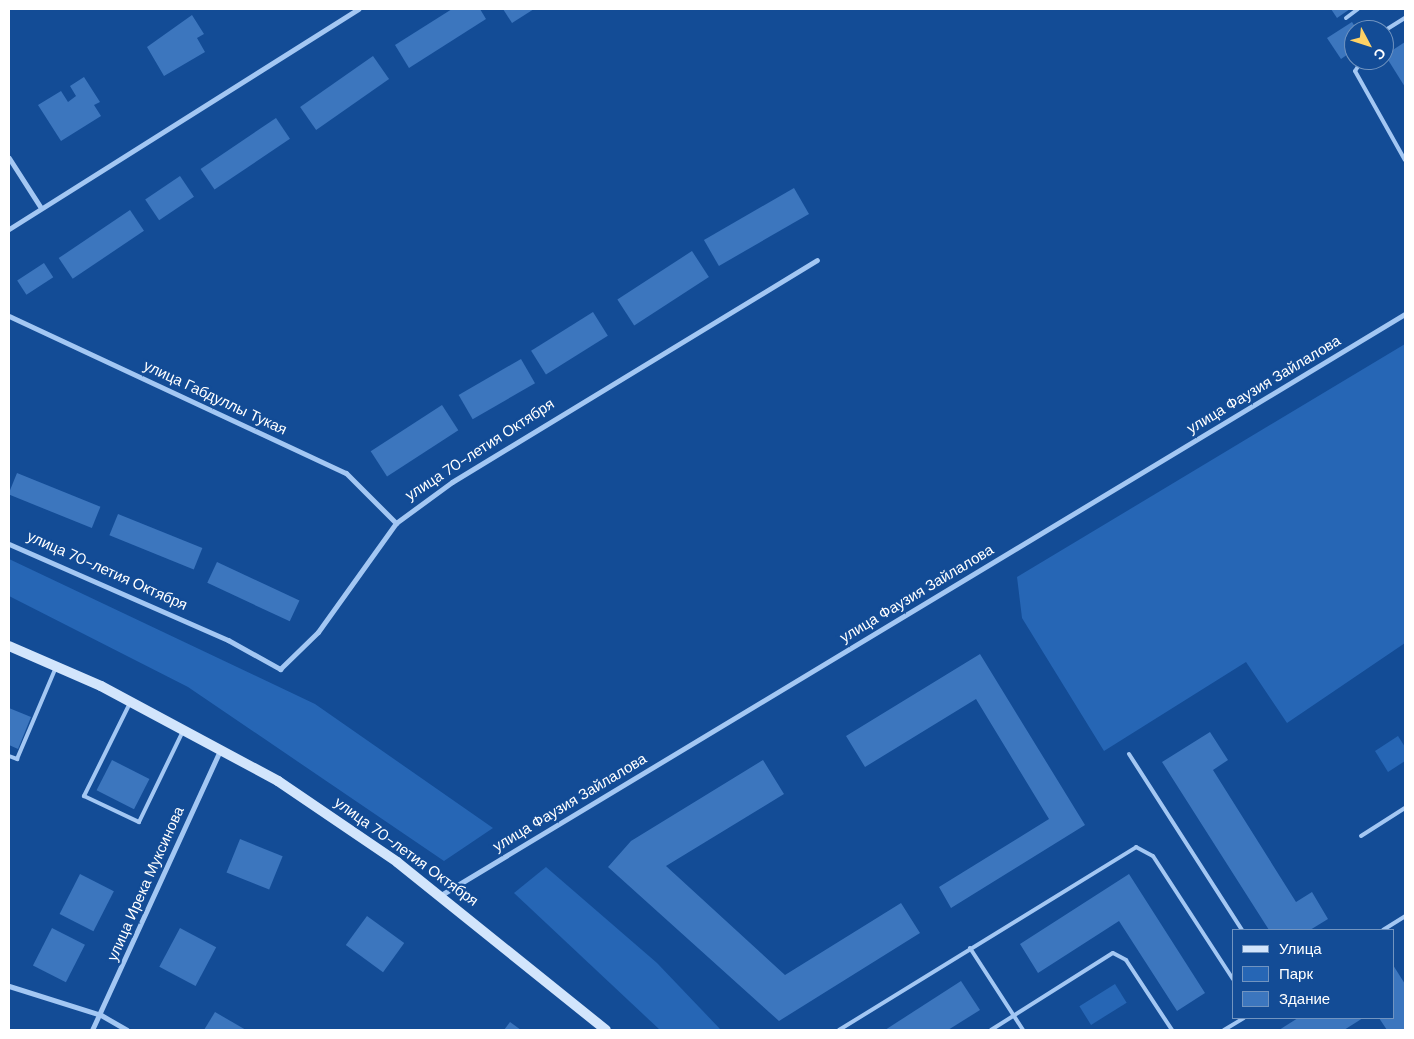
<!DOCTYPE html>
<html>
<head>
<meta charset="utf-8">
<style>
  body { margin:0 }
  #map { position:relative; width:1414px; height:1039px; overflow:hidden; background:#134c96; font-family:"DM Sans",sans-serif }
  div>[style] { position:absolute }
  .green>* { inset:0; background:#2666b5; transform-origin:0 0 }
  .building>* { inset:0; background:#3c76be; transform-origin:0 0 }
  .service>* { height:4px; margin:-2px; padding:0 2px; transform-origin:2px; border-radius:2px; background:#a3c7f3 }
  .minor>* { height:5px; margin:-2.5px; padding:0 2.5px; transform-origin:2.5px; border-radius:2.5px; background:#a3c7f3 }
  .secondary>* { height:10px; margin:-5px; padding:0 5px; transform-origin:5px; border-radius:5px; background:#d2e5fc }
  span { translate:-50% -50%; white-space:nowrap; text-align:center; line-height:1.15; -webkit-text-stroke:4.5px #134c96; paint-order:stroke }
  .street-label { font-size:15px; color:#fff }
  .frame { position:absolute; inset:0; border:10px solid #fff; pointer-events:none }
  .legend { position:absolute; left:1232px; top:929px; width:162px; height:90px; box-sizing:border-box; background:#134c96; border:1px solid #7194c0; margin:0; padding:6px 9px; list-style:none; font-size:15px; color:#fff }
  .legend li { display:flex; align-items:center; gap:10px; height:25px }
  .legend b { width:25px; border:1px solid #7194c0 }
  .north { position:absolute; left:1344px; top:20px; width:50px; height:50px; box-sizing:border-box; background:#134c96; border:1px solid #7194c0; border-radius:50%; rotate:130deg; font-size:14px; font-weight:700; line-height:20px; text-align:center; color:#fff }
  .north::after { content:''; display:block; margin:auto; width:18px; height:22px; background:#ffd265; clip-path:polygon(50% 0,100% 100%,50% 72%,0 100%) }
</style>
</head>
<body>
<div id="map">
  <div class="green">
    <div style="clip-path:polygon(1405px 344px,1405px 643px,1287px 723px,1246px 662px,1104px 751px,1022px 618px,1017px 577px)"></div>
    <div style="clip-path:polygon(9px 559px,315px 704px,493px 828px,444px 861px,188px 687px,9px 596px)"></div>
    <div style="clip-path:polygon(1398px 736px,1405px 747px,1405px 761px,1388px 772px,1375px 751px)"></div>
    <div style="clip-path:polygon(546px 867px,657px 963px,721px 1030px,660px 1030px,514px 893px)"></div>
    <div style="left:1115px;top:984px;width:22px;height:42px;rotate:58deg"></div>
  </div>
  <div class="building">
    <div style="clip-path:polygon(452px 9px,480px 9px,486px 19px,409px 68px,395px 45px)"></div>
    <div style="clip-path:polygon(503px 9px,534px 9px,512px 23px)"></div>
    <div style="clip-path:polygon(1331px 9px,1350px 9px,1337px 18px)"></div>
    <div style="clip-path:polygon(192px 15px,204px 34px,197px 38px,205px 52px,164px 76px,147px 47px)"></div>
    <div style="clip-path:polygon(1352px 22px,1357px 30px,1354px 50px,1341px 59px,1327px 38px)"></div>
    <div style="clip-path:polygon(1405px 42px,1405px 87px,1385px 55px)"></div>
    <div style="left:373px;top:56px;width:28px;height:89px;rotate:55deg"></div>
    <div style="clip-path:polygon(84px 77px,100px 102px,94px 105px,101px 116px,61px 141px,38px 105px,61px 91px,68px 102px,76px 96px,70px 86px)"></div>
    <div style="left:276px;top:118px;width:25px;height:91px;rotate:56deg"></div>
    <div style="left:180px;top:176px;width:25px;height:42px;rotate:56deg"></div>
    <div style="left:794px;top:188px;width:30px;height:104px;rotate:60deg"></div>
    <div style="left:130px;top:210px;width:25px;height:86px;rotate:56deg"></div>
    <div style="left:692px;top:251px;width:31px;height:89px;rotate:57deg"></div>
    <div style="left:44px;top:263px;width:17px;height:32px;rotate:57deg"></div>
    <div style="left:593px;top:312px;width:28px;height:73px;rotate:58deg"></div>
    <div style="left:521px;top:359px;width:28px;height:72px;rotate:60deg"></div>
    <div style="left:442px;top:405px;width:30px;height:85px;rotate:57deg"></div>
    <div style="left:17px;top:473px;width:90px;height:23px;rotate:22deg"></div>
    <div style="left:118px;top:514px;width:91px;height:23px;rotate:22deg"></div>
    <div style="left:217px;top:562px;width:91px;height:23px;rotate:25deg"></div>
    <div style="clip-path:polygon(980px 654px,1085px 825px,951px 908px,939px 887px,1049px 819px,976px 699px,865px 767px,846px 736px)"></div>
    <div style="clip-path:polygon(9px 708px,31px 717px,18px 749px,9px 745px)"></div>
    <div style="clip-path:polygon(1210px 732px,1228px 760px,1213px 770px,1296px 902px,1312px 892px,1328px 919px,1310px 930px,1269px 930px,1162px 762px)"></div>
    <div style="left:112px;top:760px;width:42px;height:34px;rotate:27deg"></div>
    <div style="clip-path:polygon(763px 760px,784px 794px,666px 866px,785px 975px,901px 903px,920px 933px,779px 1021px,608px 867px,631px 841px)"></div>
    <div style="left:240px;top:839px;width:46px;height:36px;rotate:22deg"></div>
    <div style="left:80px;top:874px;width:38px;height:45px;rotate:27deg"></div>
    <div style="clip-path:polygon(1129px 874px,1205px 993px,1177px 1011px,1119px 921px,1038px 973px,1020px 944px)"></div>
    <div style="left:367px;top:916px;width:46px;height:36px;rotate:36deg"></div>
    <div style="left:52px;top:928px;width:37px;height:42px;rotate:27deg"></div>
    <div style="left:180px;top:928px;width:41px;height:44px;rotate:28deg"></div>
    <div style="clip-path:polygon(1393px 965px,1405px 984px,1405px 1030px,1387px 1030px,1379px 1018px,1393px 1018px)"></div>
    <div style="clip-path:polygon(961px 981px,980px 1010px,948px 1030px,885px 1030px)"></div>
    <div style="clip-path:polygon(215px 1012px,246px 1030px,204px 1030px)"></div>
    <div style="clip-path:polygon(1298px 1018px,1363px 1018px,1344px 1030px,1279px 1030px)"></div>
    <div style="clip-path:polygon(510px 1022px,521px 1030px,504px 1030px)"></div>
  </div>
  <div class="service">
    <div style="left:1346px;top:18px;width:15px;rotate:-37deg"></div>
    <div style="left:1384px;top:31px;width:25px;rotate:-32deg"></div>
    <div style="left:1362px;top:60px;width:13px;rotate:122deg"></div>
    <div style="left:1355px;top:71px;width:102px;rotate:60.7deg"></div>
    <div style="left:130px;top:703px;width:104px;rotate:116.3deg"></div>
    <div style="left:84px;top:796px;width:61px;rotate:25.3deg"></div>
    <div style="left:139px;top:822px;width:101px;rotate:-64.2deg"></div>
    <div style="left:1129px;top:754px;width:209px;rotate:57.3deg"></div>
    <div style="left:9px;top:756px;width:9px;rotate:21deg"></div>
    <div style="left:17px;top:759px;width:100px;rotate:-67deg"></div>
    <div style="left:1361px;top:836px;width:52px;rotate:-32.5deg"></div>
    <div style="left:1383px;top:930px;width:26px;rotate:-32deg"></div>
    <div style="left:970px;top:948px;width:98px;rotate:57.1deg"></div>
    <div style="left:839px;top:1030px;width:349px;rotate:-31.6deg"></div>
    <div style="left:1136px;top:847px;width:19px;rotate:28deg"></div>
    <div style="left:1153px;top:856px;width:147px;rotate:57deg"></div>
    <div style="left:991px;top:1030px;width:144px;rotate:-32.3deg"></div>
    <div style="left:1113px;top:953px;width:15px;rotate:28deg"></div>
    <div style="left:1126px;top:960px;width:84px;rotate:56.7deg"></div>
    <div style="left:1224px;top:1030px;width:23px;rotate:-31deg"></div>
  </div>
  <div class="minor">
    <div style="left:9px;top:158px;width:59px;rotate:57.4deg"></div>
    <div style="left:9px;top:229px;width:413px;rotate:-32.2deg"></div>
    <div style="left:9px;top:316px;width:372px;rotate:25deg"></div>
    <div style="left:346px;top:473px;width:71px;rotate:45deg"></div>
    <div style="left:9px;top:544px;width:239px;rotate:23.7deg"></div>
    <div style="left:228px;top:640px;width:60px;rotate:29.1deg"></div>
    <div style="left:280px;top:669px;width:53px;rotate:-44.2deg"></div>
    <div style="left:318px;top:632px;width:134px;rotate:-54.4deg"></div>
    <div style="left:396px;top:523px;width:69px;rotate:-36.2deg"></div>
    <div style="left:452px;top:482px;width:427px;rotate:-31.3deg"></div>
    <div style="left:441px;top:895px;width:1126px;rotate:-31.08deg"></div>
    <div style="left:9px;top:986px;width:96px;rotate:17.5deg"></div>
    <div style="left:101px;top:1015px;width:30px;rotate:30deg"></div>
    <div style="left:92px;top:1030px;width:308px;rotate:-65.4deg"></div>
  </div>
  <div class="secondary">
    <div style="left:9px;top:646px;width:100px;rotate:23.5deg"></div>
    <div style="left:101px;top:686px;width:201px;rotate:28.2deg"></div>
    <div style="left:278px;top:781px;width:144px;rotate:34.2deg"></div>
    <div style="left:397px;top:862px;width:268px;rotate:38.8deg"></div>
  </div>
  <div class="street-label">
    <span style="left:1264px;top:385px;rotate:-31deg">улица Фаузия Зайлалова</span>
    <span style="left:215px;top:398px;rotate:25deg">улица Габдуллы Тукая</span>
    <span style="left:480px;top:450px;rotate:-33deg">улица 70-летия Октября</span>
    <span style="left:107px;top:571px;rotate:24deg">улица 70-летия Октября</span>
    <span style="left:917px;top:594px;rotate:-31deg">улица Фаузия Зайлалова</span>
    <span style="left:570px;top:803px;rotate:-31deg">улица Фаузия Зайлалова</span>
    <span style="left:406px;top:852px;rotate:36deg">улица 70-летия Октября</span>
    <span style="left:146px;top:884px;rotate:-66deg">улица Ирека Муксинова</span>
  </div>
  <div class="frame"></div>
  <ul class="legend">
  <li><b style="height:6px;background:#d2e5fc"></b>Улица</li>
  <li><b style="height:14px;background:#2666b5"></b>Парк</li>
  <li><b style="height:14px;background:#3c76be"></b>Здание</li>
  </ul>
  <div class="north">С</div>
</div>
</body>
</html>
